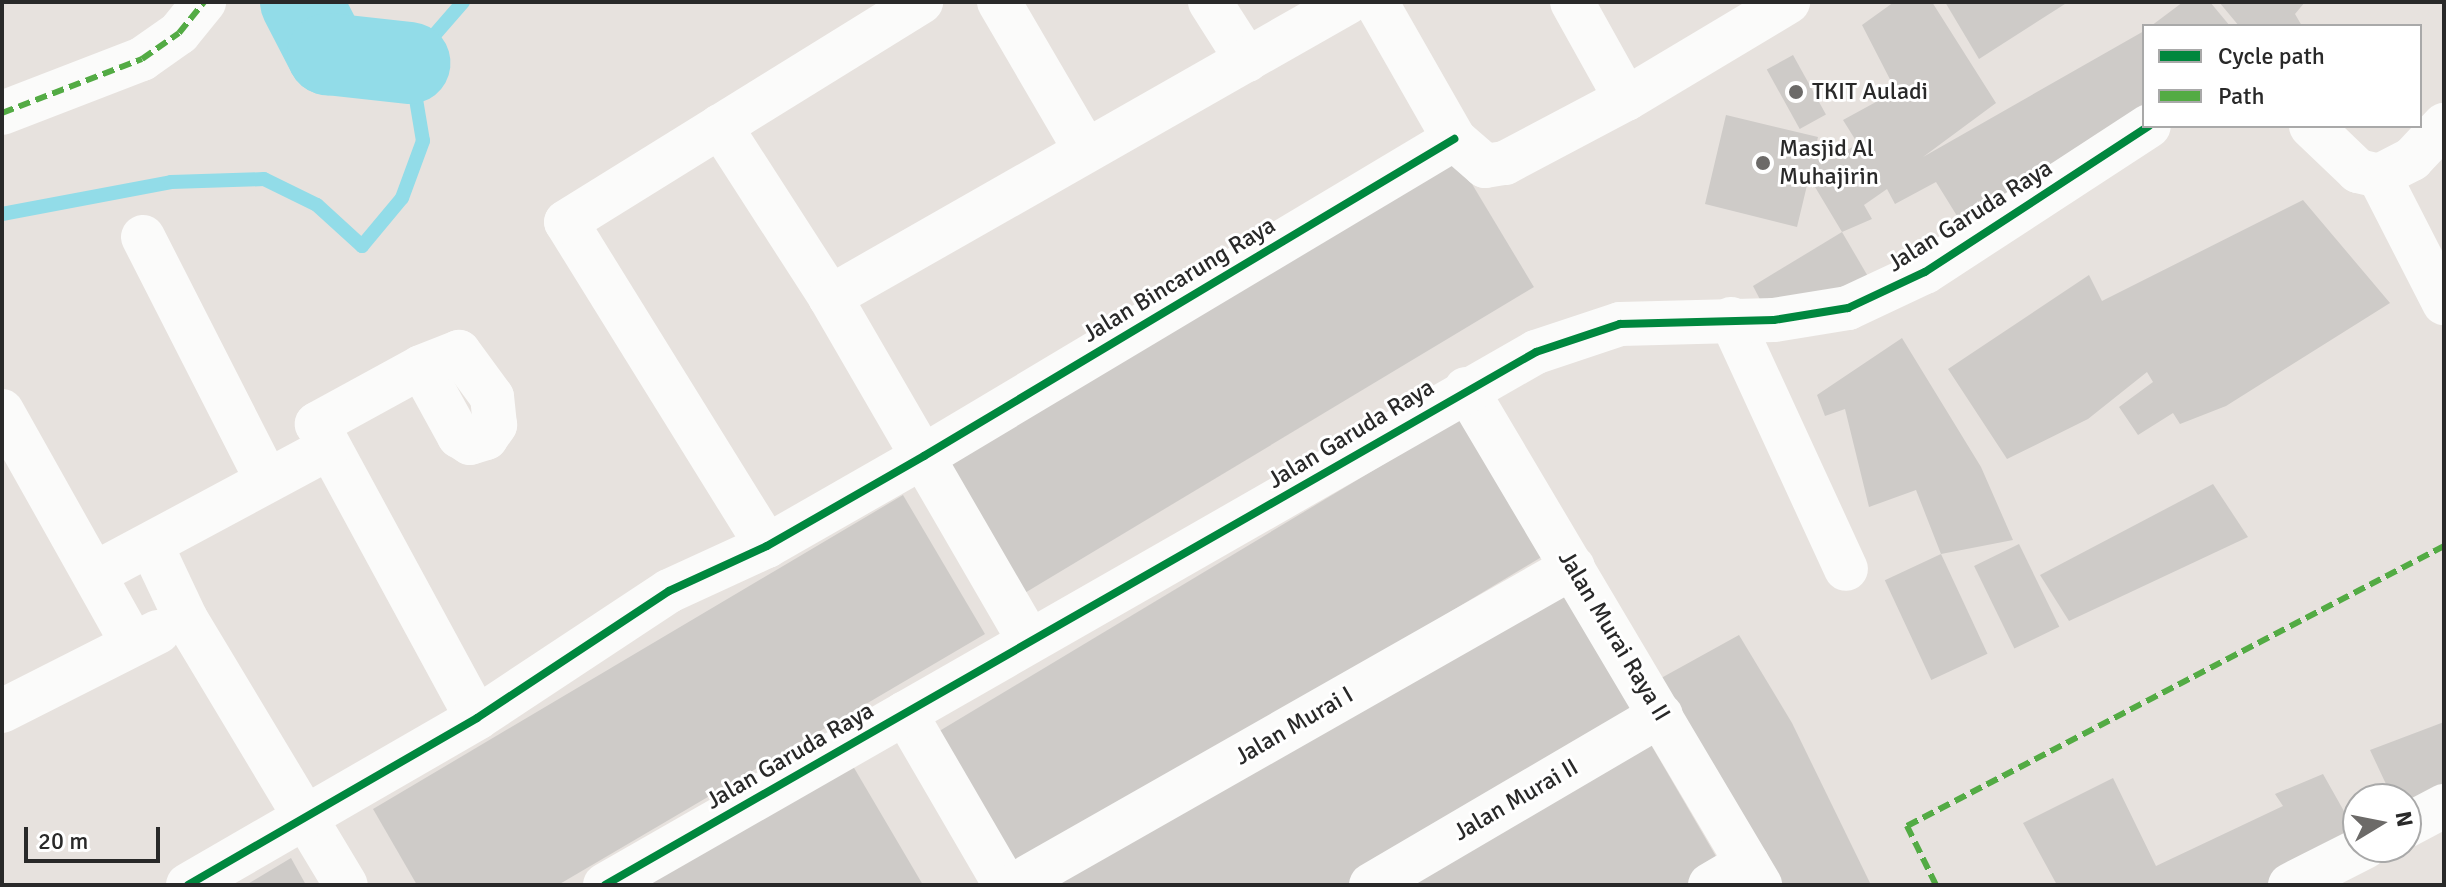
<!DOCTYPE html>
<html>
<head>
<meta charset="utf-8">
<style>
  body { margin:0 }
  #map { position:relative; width:2446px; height:887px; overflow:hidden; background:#e7e2de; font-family:Signika,sans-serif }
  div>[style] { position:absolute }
  .stream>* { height:14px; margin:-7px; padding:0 7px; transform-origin:7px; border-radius:7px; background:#92dce8 }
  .river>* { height:82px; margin:-41px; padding:0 41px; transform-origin:41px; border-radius:41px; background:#92dce8 }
  .building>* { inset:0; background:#cecbc8; transform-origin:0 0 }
  .street>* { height:44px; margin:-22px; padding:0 22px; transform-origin:22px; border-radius:22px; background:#fbfbfa }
  .quiet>* { height:6px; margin-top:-3px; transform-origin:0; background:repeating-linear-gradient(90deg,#53ab44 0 12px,transparent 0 18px) }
  .cycleway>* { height:8px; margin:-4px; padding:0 4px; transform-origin:4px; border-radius:4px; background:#00873e }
  .dots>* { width:22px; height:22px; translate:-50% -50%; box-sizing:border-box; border:4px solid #fff; border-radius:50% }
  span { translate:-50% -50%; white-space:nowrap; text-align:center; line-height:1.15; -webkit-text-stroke:6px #fff; paint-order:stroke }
  .poi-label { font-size:24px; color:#292929 }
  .left { translate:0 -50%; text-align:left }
  .street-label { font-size:24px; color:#292929 }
  .frame { position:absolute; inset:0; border:4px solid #292929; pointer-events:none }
  .legend { position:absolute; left:2142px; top:24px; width:280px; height:104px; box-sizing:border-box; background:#fff; border:2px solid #a9a9a9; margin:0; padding:10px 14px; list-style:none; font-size:24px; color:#292929 }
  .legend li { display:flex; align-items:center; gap:16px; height:40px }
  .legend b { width:40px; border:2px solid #a9a9a9 }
  .north { position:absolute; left:2342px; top:783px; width:80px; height:80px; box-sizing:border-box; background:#fff; border:2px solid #a9a9a9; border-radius:50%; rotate:80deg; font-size:22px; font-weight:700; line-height:32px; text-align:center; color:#292929 }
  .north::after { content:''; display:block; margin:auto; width:28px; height:36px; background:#6c6a68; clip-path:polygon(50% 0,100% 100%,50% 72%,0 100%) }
  .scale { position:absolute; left:24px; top:827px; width:136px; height:36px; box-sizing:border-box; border:4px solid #292929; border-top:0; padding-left:10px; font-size:24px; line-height:28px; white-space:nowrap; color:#292929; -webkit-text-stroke:6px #fff; paint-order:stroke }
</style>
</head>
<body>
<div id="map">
  <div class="stream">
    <div style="left:2px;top:214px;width:172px;rotate:-10.7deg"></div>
    <div style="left:171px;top:182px;width:93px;rotate:-1.8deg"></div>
    <div style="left:264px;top:179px;width:59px;rotate:26.1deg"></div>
    <div style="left:317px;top:205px;width:61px;rotate:42.3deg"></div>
    <div style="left:362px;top:246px;width:62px;rotate:-50.2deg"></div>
    <div style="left:402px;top:198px;width:61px;rotate:-69.8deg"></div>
    <div style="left:423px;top:141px;width:79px;rotate:-99.5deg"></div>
    <div style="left:410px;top:63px;width:81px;rotate:-49deg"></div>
  </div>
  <div class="river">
    <div style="left:301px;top:2px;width:59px;rotate:62.6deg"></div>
    <div style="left:328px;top:54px;width:82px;rotate:6.3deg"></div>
  </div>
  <div class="building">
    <div style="clip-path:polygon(1894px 2px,1932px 2px,1996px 103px,1923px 157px,2144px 31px,2144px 117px,1967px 232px,1936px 182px,1895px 204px,1887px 189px,1864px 205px,1872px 219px,1842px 232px,1809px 177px,1797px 227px,1705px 204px,1726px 115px,1818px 137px,1815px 150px,1827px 161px,1858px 144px,1843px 120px,1896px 91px,1862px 25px)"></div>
    <div style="clip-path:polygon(1945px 2px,2068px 2px,1979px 59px)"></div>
    <div style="clip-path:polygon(2183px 2px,2210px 2px,2230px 26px,2151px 26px)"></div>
    <div style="clip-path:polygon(2219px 2px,2305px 2px,2295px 14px,2302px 26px,2239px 26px)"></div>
    <div style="left:1793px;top:55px;width:68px;height:30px;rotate:61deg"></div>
    <div style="left:1451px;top:149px;width:161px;height:607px;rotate:59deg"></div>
    <div style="clip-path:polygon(2303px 200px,2390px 303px,2226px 406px,2180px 424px,2173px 413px,2138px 435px,2119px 407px,2153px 382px,2147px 372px,2088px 419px,2007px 459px,1948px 369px,2089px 275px,2102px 301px)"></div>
    <div style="clip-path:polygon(1842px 232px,1873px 285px,1766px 311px,1753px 286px)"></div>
    <div style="clip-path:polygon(1902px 338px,1981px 467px,2013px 540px,1941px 554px,1916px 490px,1869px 507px,1845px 409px,1825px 416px,1817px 395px)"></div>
    <div style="left:1462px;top:417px;width:161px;height:616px;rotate:59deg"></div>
    <div style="clip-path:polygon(2213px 484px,2248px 537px,2069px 621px,2040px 575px)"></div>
    <div style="clip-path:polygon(903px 495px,985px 634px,558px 885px,417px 885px,373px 809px)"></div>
    <div style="left:2019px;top:544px;width:92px;height:50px;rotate:64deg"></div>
    <div style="left:1941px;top:554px;width:110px;height:62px;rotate:65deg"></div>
    <div style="clip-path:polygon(1559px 584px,1640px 722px,1365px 885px,1048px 885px)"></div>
    <div style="clip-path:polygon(1739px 635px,1792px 723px,1871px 885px,1769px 885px,1654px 682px)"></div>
    <div style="clip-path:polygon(2444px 722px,2444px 794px,2406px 815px,2406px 799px,2393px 799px,2370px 750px)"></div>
    <div style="clip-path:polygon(1643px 731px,1724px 870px,1697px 885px,1382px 885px)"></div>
    <div style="clip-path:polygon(850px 761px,923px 885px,640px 885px)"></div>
    <div style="clip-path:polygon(2323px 774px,2358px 836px,2271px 885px,2057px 885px,2023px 823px,2113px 778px,2156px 866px,2283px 806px,2275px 794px)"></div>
    <div style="clip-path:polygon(291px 858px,306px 885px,246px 885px)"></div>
  </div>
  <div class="street">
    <div style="left:999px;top:2px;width:170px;rotate:59.7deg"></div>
    <div style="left:1210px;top:2px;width:69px;rotate:57.5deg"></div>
    <div style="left:1376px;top:2px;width:158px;rotate:60.3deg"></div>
    <div style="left:1454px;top:139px;width:41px;rotate:41.1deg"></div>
    <div style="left:1485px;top:166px;width:20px;rotate:-9deg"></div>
    <div style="left:1505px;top:163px;width:137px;rotate:-27.9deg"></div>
    <div style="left:1626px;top:99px;width:189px;rotate:-30.9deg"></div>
    <div style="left:1572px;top:2px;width:111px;rotate:60.9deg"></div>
    <div style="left:2px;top:113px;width:150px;rotate:-21.1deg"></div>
    <div style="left:142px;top:59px;width:45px;rotate:-35.1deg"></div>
    <div style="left:179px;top:33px;width:40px;rotate:-51deg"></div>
    <div style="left:720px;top:126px;width:203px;rotate:57.2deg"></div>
    <div style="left:830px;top:297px;width:397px;rotate:59.9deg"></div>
    <div style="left:2311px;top:126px;width:65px;rotate:43.8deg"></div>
    <div style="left:2358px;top:171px;width:22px;rotate:13deg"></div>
    <div style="left:2379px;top:176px;width:37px;rotate:-27deg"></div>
    <div style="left:2412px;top:159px;width:47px;rotate:-46.7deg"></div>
    <div style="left:2379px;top:176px;width:143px;rotate:62.9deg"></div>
    <div style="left:143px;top:237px;width:273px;rotate:63deg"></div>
    <div style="left:830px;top:297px;width:596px;rotate:-29.66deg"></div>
    <div style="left:1731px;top:319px;width:275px;rotate:65.3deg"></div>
    <div style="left:421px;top:367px;width:79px;rotate:61.2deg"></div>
    <div style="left:459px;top:436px;width:13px;rotate:32deg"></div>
    <div style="left:470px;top:443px;width:17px;rotate:-17deg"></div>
    <div style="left:486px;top:438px;width:16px;rotate:-55deg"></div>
    <div style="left:495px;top:425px;width:28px;rotate:-96deg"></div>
    <div style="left:492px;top:397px;width:56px;rotate:-126.3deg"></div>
    <div style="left:459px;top:352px;width:41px;rotate:158.5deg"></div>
    <div style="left:421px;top:367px;width:119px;rotate:151.3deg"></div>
    <div style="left:317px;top:424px;width:316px;rotate:61.5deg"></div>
    <div style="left:1466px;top:389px;width:577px;rotate:59.34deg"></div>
    <div style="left:2px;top:411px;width:266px;rotate:60.7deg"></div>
    <div style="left:151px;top:545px;width:82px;rotate:64.7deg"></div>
    <div style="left:186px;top:619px;width:310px;rotate:59deg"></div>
    <div style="left:767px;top:546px;width:381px;rotate:-121.8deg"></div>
    <div style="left:566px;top:222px;width:418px;rotate:-31.8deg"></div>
    <div style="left:96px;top:573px;width:262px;rotate:-28.2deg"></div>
    <div style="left:2px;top:711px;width:175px;rotate:-26.9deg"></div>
    <div style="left:905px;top:713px;width:199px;rotate:59.8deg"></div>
    <div style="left:2406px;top:826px;width:43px;rotate:-27.8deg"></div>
    <div style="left:188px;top:885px;width:334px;rotate:-30deg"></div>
    <div style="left:477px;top:718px;width:230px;rotate:-33.5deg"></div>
    <div style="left:669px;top:591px;width:108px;rotate:-24.7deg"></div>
    <div style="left:767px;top:546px;width:181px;rotate:-29.8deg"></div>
    <div style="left:924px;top:456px;width:618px;rotate:-30.88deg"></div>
    <div style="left:605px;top:885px;width:1073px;rotate:-29.79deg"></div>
    <div style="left:1536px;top:352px;width:89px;rotate:-18.4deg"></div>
    <div style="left:1620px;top:324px;width:154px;rotate:-1.5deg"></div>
    <div style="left:1774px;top:320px;width:75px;rotate:-9.2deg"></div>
    <div style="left:1848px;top:308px;width:85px;rotate:-25.1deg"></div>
    <div style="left:1925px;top:272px;width:267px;rotate:-33.1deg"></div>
    <div style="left:1014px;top:885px;width:643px;rotate:-29.63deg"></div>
    <div style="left:1371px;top:885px;width:336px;rotate:-30.4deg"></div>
    <div style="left:1710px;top:885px;width:43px;rotate:-30.7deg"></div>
    <div style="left:2290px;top:885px;width:84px;rotate:-26.9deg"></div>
  </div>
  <div class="quiet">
    <div style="left:2px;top:113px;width:150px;rotate:-21.1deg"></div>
    <div style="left:142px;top:59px;width:45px;rotate:-35.1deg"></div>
    <div style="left:179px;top:33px;width:40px;rotate:-51deg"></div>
    <div style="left:1936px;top:885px;width:66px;rotate:-116.2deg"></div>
    <div style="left:1907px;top:826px;width:606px;rotate:-27.54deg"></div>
  </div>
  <div class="cycleway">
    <div style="left:188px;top:885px;width:334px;rotate:-30deg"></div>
    <div style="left:477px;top:718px;width:230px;rotate:-33.5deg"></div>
    <div style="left:669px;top:591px;width:108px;rotate:-24.7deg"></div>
    <div style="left:767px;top:546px;width:181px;rotate:-29.8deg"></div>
    <div style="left:924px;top:456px;width:618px;rotate:-30.88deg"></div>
    <div style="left:605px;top:885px;width:1073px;rotate:-29.79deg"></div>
    <div style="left:1536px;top:352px;width:89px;rotate:-18.4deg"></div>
    <div style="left:1620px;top:324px;width:154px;rotate:-1.5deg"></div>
    <div style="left:1774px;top:320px;width:75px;rotate:-9.2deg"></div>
    <div style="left:1848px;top:308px;width:85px;rotate:-25.1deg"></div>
    <div style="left:1925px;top:272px;width:267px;rotate:-33.1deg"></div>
  </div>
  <div class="dots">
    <div style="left:1796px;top:92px;background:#6c6a68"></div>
    <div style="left:1763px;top:163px;background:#6c6a68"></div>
  </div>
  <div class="poi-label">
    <span class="left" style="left:1812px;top:92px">TKIT Auladi</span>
    <span class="left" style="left:1779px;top:163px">Masjid Al<br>Muhajirin</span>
  </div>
  <div class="street-label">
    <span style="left:1970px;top:216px;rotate:-32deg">Jalan Garuda Raya</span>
    <span style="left:1179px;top:280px;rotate:-31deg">Jalan Bincarung Raya</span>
    <span style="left:1351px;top:434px;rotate:-31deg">Jalan Garuda Raya</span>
    <span style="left:1614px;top:636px;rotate:59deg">Jalan Murai Raya II</span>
    <span style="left:1294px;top:726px;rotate:-30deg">Jalan Murai I</span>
    <span style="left:790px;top:756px;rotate:-30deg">Jalan Garuda Raya</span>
    <span style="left:1516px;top:800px;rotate:-30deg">Jalan Murai II</span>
  </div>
  <div class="frame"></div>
  <ul class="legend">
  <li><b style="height:10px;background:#00873e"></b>Cycle path</li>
  <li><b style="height:10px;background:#53ab44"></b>Path</li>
  </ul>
  <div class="north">N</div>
  <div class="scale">20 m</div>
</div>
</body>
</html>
